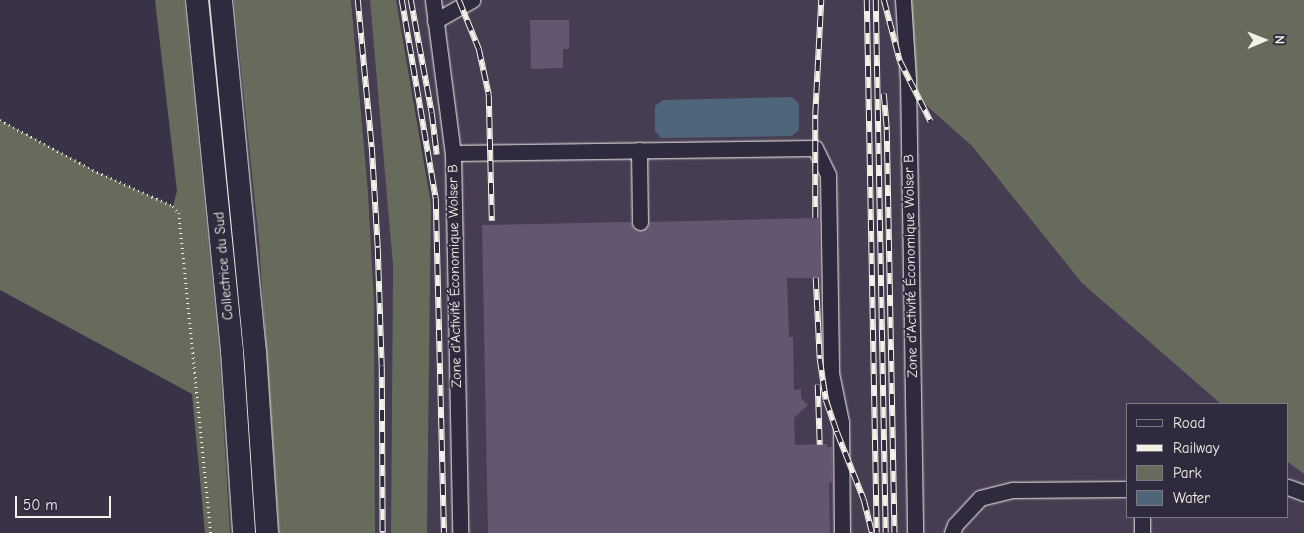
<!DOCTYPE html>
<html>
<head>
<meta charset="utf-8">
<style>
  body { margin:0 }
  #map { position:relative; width:1304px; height:533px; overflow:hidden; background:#3a3347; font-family:"Comic Neue",sans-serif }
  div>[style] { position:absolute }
  .built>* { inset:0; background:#473d53 }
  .green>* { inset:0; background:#676b5c }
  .water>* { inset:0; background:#4f667a }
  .building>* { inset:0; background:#645570 }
  .path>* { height:2.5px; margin-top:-1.25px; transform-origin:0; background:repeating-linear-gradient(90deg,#f4f1e8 0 1px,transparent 0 5px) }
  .roads { filter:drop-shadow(0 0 1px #f4f1e8) drop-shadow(0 0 1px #f4f1e8) }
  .minor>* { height:15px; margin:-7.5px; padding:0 7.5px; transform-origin:7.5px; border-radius:7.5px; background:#2f2a3d }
  .highway>* { height:22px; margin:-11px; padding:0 11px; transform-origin:11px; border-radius:11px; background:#2f2a3d }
  .rail>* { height:5.5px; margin-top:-2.75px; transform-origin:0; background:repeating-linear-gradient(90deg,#2f2a3d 0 11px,#f4f1e8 0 22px); box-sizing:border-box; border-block:1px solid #f4f1e8 }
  span { translate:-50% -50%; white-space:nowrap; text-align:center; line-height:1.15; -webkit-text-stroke:4px #2f2a3d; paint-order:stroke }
  .street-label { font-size:14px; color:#f4f1e8 }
  .legend { position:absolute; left:1126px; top:403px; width:162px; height:115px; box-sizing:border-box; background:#2f2a3d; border:1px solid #7e7a81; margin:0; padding:6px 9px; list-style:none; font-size:15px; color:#f4f1e8 }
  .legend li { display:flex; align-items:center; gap:10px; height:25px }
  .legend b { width:25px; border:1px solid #7e7a81 }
  .north { position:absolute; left:1239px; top:15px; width:50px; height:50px; -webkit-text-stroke:4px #2f2a3d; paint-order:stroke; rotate:89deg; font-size:14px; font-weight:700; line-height:20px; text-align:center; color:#f4f1e8 }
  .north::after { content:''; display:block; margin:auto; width:18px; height:22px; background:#f4f1e8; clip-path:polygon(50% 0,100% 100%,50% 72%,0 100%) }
  .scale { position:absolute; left:15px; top:496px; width:96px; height:22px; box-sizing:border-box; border:2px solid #f4f1e8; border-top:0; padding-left:6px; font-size:15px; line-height:18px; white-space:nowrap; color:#f4f1e8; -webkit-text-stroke:4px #2f2a3d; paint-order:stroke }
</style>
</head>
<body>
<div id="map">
  <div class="built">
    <div style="clip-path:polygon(351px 0,370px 0,383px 136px,393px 266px,391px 533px,375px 533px,374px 302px,368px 192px)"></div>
    <div style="clip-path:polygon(396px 0,916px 0,931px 94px,996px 177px,1229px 404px,1128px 404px,1128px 517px,1288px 517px,1288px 462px,1304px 474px,1304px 533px,427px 533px,431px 204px,423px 150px)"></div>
  </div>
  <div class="green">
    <div style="clip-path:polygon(155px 0,184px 0,219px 353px,230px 533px,205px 533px,192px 394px,0 290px,0 120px,97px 172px,173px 206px,177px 191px)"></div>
    <div style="clip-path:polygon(234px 0,351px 0,368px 192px,374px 302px,375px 533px,279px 533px,259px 242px)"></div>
    <div style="clip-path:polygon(370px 0,396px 0,431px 204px,427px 533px,391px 533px,393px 266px)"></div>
    <div style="clip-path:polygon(910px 0,1304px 0,1304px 474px,1288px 462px,1288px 404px,1221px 404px,1082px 283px,972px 146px,917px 97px)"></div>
  </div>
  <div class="water">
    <div style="clip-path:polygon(792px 97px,799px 104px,799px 130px,792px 136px,661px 138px,655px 131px,655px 106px,663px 100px)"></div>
  </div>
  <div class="building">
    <div style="clip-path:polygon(530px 20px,569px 20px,569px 49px,563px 49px,563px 68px,531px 69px)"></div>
    <div style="clip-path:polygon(819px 218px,820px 278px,787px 278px,789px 337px,793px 337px,794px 390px,801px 389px,801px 398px,808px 405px,794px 418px,795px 445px,827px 444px,827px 447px,832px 447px,832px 482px,829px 483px,830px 533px,488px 533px,482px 225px,631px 222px,635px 230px,641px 231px,648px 227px,649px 222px)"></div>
  </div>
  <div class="path">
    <div style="left:0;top:120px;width:110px;rotate:28.2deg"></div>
    <div style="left:97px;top:172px;width:83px;rotate:24.1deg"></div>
    <div style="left:173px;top:206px;width:9px;rotate:49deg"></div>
    <div style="left:179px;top:213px;width:322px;rotate:84.3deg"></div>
  </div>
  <div class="roads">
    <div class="minor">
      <div style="left:433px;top:0;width:154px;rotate:82.6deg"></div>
      <div style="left:453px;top:153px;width:380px;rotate:88.9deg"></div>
      <div style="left:903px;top:0;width:79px;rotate:86.4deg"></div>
      <div style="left:908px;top:79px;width:454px;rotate:89.1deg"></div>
      <div style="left:435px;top:21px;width:43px;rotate:-29.6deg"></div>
      <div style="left:639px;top:150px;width:72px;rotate:89.2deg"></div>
      <div style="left:453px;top:153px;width:362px;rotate:-0.8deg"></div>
      <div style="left:815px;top:148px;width:30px;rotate:64deg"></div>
      <div style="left:828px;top:175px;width:198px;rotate:89.1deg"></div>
      <div style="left:831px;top:373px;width:50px;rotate:78.5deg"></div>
      <div style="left:841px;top:422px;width:111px;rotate:89.5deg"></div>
      <div style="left:1288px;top:487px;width:17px;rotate:21deg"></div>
      <div style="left:1142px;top:517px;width:16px;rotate:90deg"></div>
      <div style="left:952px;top:533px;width:9px;rotate:-69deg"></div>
      <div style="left:955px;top:525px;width:37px;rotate:-47deg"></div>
      <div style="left:980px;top:498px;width:34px;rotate:-14deg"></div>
      <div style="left:1013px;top:490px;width:115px;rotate:-0.5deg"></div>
    </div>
    <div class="highway">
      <div style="left:197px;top:0;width:353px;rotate:84.3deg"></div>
      <div style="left:232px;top:351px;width:182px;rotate:86.2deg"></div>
      <div style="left:221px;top:0;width:354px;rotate:84.5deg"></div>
      <div style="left:255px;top:352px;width:181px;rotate:86.2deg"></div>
    </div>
  </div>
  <div class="rail">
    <div style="left:358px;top:0;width:148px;rotate:84.6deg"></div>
    <div style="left:372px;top:147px;width:101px;rotate:86.6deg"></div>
    <div style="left:378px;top:248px;width:118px;rotate:88.1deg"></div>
    <div style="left:382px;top:366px;width:167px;rotate:89.7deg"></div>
    <div style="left:402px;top:0;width:201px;rotate:80.3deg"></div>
    <div style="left:436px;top:198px;width:335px;rotate:88.6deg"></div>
    <div style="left:411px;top:0;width:115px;rotate:79.5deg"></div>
    <div style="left:432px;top:113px;width:42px;rotate:83.2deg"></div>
    <div style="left:459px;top:0;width:53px;rotate:67.8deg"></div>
    <div style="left:479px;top:49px;width:47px;rotate:77.7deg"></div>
    <div style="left:489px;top:95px;width:126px;rotate:88.6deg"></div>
    <div style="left:867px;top:0;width:533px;rotate:88.93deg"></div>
    <div style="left:876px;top:0;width:533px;rotate:88.93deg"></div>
    <div style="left:884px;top:0;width:63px;rotate:75.3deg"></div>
    <div style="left:900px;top:61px;width:68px;rotate:63.1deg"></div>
    <div style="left:884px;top:94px;width:36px;rotate:85deg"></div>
    <div style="left:887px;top:130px;width:403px;rotate:88.9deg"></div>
    <div style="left:815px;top:218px;width:103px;rotate:-90deg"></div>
    <div style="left:815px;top:115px;width:115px;rotate:-87deg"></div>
    <div style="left:816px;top:278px;width:81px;rotate:87.2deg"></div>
    <div style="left:820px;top:359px;width:41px;rotate:81.7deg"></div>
    <div style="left:826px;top:400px;width:34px;rotate:71deg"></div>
    <div style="left:837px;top:432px;width:73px;rotate:68.3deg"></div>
    <div style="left:864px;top:500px;width:34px;rotate:76deg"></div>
    <div style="left:818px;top:385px;width:60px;rotate:88.1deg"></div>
  </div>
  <div class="street-label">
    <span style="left:224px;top:266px;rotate:-95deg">Collectrice du Sud</span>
    <span style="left:911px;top:266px;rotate:-91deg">Zone d'Activité Économique Wolser B</span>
    <span style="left:455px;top:276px;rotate:-91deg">Zone d'Activité Économique Wolser B</span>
  </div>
  <ul class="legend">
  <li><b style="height:6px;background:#2f2a3d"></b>Road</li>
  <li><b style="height:6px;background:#f4f1e8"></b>Railway</li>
  <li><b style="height:14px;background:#676b5c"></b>Park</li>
  <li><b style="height:14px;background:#4f667a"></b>Water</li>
  </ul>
  <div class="north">N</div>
  <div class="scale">50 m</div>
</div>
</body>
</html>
